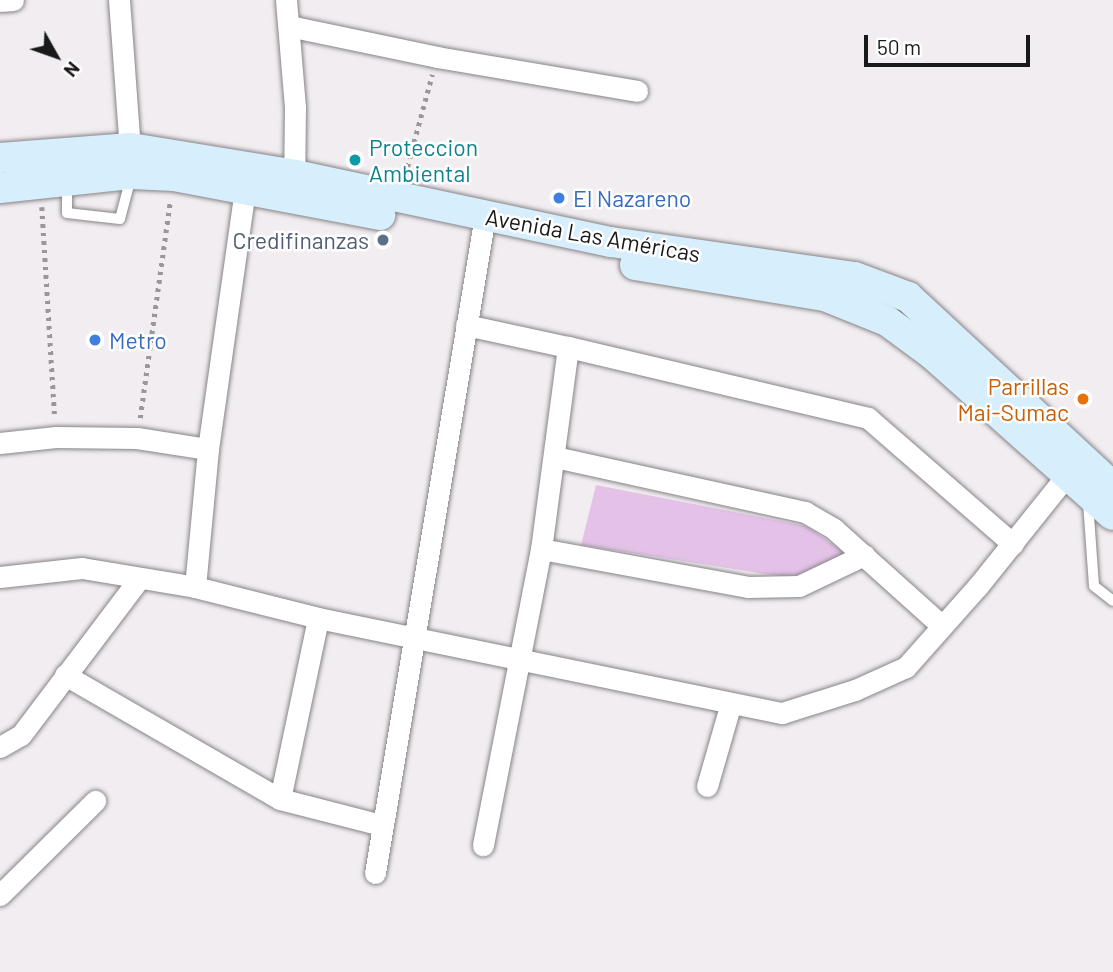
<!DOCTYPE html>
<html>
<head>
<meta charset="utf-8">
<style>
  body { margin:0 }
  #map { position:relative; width:1113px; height:972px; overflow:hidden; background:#f1edf1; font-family:Barlow,sans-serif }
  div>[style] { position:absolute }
  .green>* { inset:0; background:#e4c2e8 }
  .path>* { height:4.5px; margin-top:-2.25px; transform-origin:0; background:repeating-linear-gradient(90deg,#999799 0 3.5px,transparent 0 8.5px) }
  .roads { filter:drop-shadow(0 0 2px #878487) drop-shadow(0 0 2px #878487) }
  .lane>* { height:10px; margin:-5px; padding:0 5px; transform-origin:5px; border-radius:5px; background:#fff }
  .street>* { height:21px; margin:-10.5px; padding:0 10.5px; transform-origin:10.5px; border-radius:10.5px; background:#fff }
  .secondary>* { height:30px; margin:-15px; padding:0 15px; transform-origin:15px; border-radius:15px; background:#d7effc }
  .dots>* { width:19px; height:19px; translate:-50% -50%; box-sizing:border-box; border:4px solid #fff; border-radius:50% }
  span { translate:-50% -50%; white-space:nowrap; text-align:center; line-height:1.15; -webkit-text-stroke:5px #fff; paint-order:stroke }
  .culture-label { font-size:23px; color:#0d838f }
  .left { translate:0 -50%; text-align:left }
  .shop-label { font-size:23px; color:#366cbe }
  .street-label { font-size:23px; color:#1a191a }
  .service-label { font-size:23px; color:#4e5e75 }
  .right { translate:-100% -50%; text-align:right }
  .food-label { font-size:23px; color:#c56008 }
  .north { position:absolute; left:21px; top:21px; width:70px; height:70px; -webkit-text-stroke:5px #fff; paint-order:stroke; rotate:130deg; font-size:19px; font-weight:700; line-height:28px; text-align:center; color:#1a191a }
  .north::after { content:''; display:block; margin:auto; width:24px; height:32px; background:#1a191a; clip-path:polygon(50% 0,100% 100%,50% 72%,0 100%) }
  .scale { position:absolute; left:864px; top:35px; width:166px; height:32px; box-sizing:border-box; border:4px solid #1a191a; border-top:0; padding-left:9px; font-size:21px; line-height:24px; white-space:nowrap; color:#1a191a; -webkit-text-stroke:5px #fff; paint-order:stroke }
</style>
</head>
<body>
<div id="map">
  <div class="green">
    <div style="clip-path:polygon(596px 485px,806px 526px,851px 557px,798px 579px,581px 545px)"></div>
  </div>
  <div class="path">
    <div style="left:405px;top:175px;width:104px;rotate:-74.9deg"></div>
    <div style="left:42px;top:207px;width:211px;rotate:86.5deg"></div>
    <div style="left:140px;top:418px;width:219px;rotate:-82.1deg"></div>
  </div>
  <div class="roads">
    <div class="lane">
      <div style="left:67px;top:182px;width:31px;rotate:90deg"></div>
      <div style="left:67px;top:213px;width:53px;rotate:6.5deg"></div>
      <div style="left:120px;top:219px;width:43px;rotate:-75.3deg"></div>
      <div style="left:1088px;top:502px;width:84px;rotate:85.9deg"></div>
      <div style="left:1094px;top:586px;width:24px;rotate:38deg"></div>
    </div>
    <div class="street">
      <div style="left:119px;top:0;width:162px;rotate:85.8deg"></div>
      <div style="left:286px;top:0;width:108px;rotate:85.2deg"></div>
      <div style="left:295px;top:108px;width:80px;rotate:90.7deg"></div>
      <div style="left:0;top:1px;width:13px;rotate:-4deg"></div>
      <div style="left:289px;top:26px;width:151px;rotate:11.8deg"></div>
      <div style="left:437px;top:57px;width:203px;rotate:9.6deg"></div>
      <div style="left:466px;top:325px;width:104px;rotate:12.2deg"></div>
      <div style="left:568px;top:347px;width:204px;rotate:97.6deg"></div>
      <div style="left:541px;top:549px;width:302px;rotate:101.1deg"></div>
      <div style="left:568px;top:347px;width:308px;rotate:13.3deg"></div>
      <div style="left:868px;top:418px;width:192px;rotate:41deg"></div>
      <div style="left:0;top:443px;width:56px;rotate:-6.1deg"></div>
      <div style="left:56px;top:437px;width:81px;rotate:0.7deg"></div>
      <div style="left:137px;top:438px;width:72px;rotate:8.8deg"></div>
      <div style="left:555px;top:457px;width:256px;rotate:12.4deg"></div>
      <div style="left:805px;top:512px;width:34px;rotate:30deg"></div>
      <div style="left:834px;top:529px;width:145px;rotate:41.9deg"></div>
      <div style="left:541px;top:549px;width:210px;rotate:10.4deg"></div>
      <div style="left:748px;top:587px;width:51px;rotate:-1.1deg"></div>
      <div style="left:799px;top:586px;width:72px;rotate:-25.5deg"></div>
      <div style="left:0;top:577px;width:82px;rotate:-6.3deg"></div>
      <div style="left:82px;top:568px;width:115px;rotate:9.5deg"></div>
      <div style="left:195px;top:587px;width:127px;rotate:14.1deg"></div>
      <div style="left:318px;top:618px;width:474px;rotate:11.6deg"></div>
      <div style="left:782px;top:713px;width:77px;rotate:-17.5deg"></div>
      <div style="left:855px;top:690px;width:56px;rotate:-24.3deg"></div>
      <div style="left:906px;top:667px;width:108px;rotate:-48.4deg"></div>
      <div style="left:978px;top:586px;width:141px;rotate:-51.3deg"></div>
      <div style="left:195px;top:587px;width:139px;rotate:-84.6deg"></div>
      <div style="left:208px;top:449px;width:264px;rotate:-81.9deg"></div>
      <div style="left:65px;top:675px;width:248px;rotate:30deg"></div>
      <div style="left:280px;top:799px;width:104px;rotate:14.4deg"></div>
      <div style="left:0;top:747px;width:24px;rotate:-30deg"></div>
      <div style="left:21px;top:735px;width:196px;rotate:-52.9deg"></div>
      <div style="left:707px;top:786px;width:86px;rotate:-73.9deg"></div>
      <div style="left:280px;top:799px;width:185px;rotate:-78.1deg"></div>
      <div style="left:375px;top:873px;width:666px;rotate:-80.5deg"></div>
      <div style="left:0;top:895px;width:134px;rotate:-44.7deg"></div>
    </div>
    <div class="secondary">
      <div style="left:0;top:158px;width:131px;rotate:-4.4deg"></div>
      <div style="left:131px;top:148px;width:166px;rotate:9.3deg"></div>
      <div style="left:295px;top:175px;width:323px;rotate:12deg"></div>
      <div style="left:611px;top:242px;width:246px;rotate:8.2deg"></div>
      <div style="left:855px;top:277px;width:57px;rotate:20.7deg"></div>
      <div style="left:908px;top:297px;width:280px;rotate:42.8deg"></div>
      <div style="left:0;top:188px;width:133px;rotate:-6.1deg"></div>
      <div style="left:132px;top:174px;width:42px;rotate:2.7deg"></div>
      <div style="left:174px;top:176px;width:210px;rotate:10.7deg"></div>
      <div style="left:635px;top:265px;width:193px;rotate:9.3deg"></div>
      <div style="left:825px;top:296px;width:67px;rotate:22deg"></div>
      <div style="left:887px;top:321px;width:56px;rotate:36.3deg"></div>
      <div style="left:932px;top:354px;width:242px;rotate:41.7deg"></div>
    </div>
  </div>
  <div class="dots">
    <div style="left:355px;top:160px;background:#0f9aa8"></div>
    <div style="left:559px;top:198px;background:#3f7fe0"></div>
    <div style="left:383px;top:240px;background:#5c6f8a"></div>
    <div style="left:95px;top:340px;background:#3f7fe0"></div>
    <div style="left:1083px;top:399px;background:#e8710a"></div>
  </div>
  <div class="culture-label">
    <span class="left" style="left:369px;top:160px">Proteccion<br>Ambiental</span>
  </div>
  <div class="shop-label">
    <span class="left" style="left:573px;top:198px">El Nazareno</span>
    <span class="left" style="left:109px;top:340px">Metro</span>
  </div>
  <div class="street-label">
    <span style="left:593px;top:235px;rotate:10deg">Avenida Las Américas</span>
  </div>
  <div class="service-label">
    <span class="right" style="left:369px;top:240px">Credifinanzas</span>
  </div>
  <div class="food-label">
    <span class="right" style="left:1069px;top:399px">Parrillas<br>Mai-Sumac</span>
  </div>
  <div class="north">N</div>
  <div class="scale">50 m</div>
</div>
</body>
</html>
